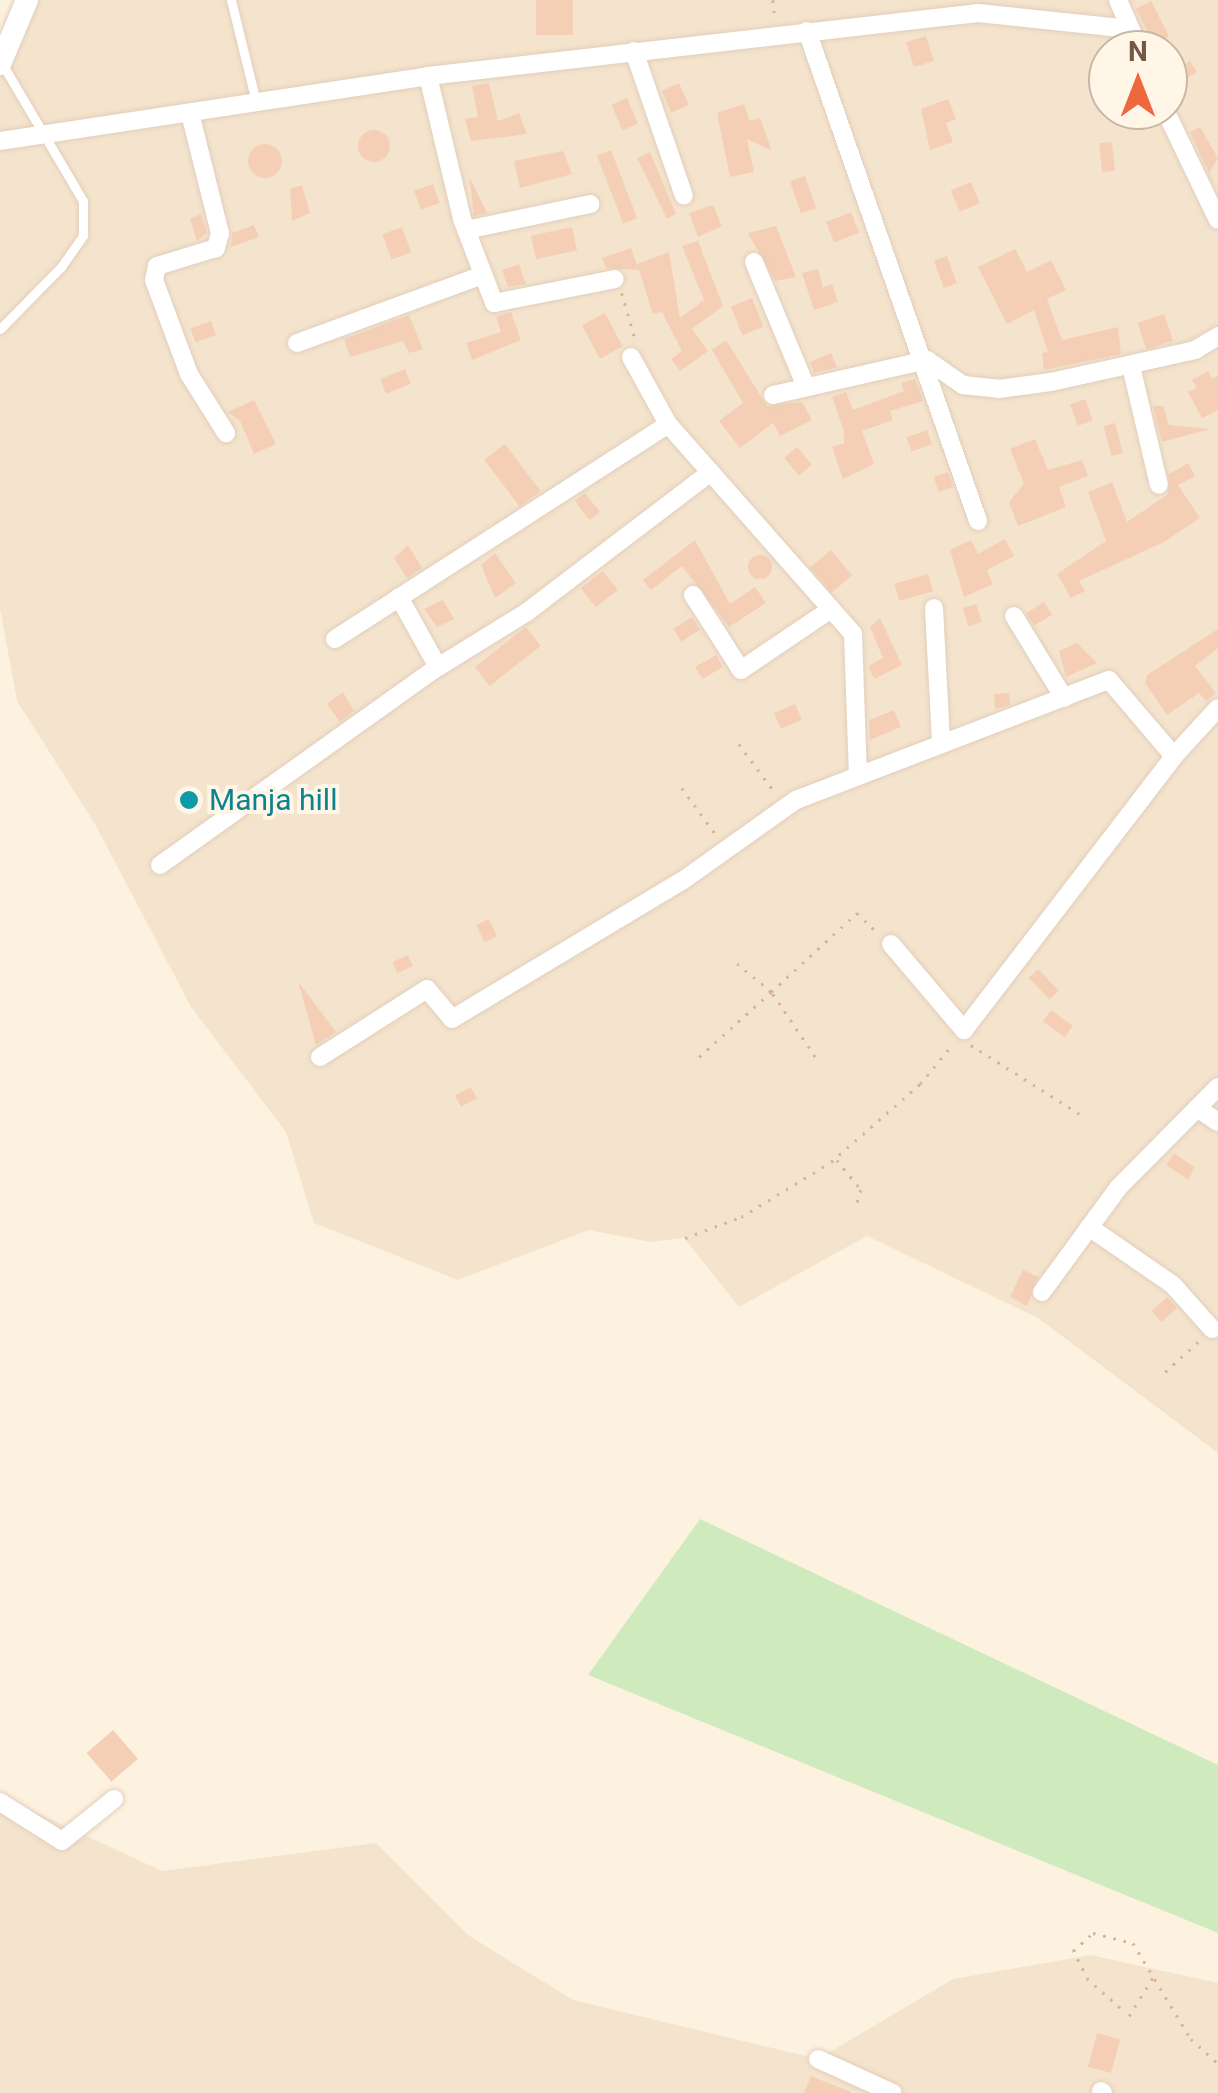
<!DOCTYPE html>
<html>
<head>
<meta charset="utf-8">
<style>
  body { margin:0 }
  #map { position:relative; width:1218px; height:2093px; overflow:hidden; background:#fdf2df; font-family:Roboto,sans-serif }
  div>[style] { position:absolute }
  .residential>* { inset:0; background:#f5e4cd }
  .green>* { inset:0; background:#cfebbe }
  .building>* { inset:0; background:#f4cfb6; transform-origin:0 0 }
  .round { border-radius:50% }
  .path>* { height:2.5px; margin-top:-1.25px; transform-origin:0; background:repeating-linear-gradient(90deg,#d8b399 0 2.5px,transparent 0 10.5px) }
  .roads { filter:drop-shadow(0 0 2px #e1cebb) drop-shadow(0 0 2px #e1cebb) }
  .service>* { height:9px; margin:-4.5px; padding:0 4.5px; transform-origin:4.5px; border-radius:4.5px; background:#fff }
  .minor>* { height:18px; margin:-9px; padding:0 9px; transform-origin:9px; border-radius:9px; background:#fff }
  .tertiary>* { height:22px; margin:-11px; padding:0 11px; transform-origin:11px; border-radius:11px; background:#fff }
  .dots>* { width:28px; height:28px; translate:-50% -50%; box-sizing:border-box; border:5px solid #fff6e7; border-radius:50% }
  span { translate:-50% -50%; white-space:nowrap; text-align:center; line-height:1.15; -webkit-text-stroke:8px #fff6e7; paint-order:stroke }
  .culture-label { font-size:30px; color:#0d838f }
  .left { translate:0 -50%; text-align:left }
  .north { position:absolute; left:1088px; top:30px; width:100px; height:100px; box-sizing:border-box; background:#fff6e7; border:2px solid #c8b6a7; border-radius:50%; rotate:0deg; font-size:28px; font-weight:700; line-height:40px; text-align:center; color:#755746 }
  .north::after { content:''; display:block; margin:auto; width:35px; height:45px; background:#ee683e; clip-path:polygon(50% 0,100% 100%,50% 72%,0 100%) }
</style>
</head>
<body>
<div id="map">
  <div class="residential">
    <div style="clip-path:polygon(evenodd,15px 0,1218px 0,1218px 1453px,1038px 1318px,867px 1236px,739px 1307px,684px 1238px,650px 1242px,589px 1230px,458px 1280px,314px 1223px,286px 1132px,191px 1007px,95px 824px,17px 701px,0 608px,0 41px,15px 0,1108px 50px,1168px 50px,1168px 110px,1108px 110px,1108px 50px)"></div>
    <div style="clip-path:polygon(0 1796px,162px 1871px,376px 1843px,468px 1935px,573px 2000px,818px 2059px,953px 1979px,1091px 1955px,1218px 1983px,1218px 2093px,0 2093px)"></div>
  </div>
  <div class="green">
    <div style="clip-path:polygon(700px 1519px,1218px 1765px,1218px 1933px,588px 1675px)"></div>
  </div>
  <div class="building">
    <div style="left:536px;top:0;width:37px;height:35px"></div>
    <div style="left:1151px;top:1px;width:40px;height:17px;rotate:63deg"></div>
    <div style="left:926px;top:36px;width:26px;height:21px;rotate:72deg"></div>
    <div style="left:1190px;top:61px;width:13px;height:19px;rotate:58deg"></div>
    <div style="clip-path:polygon(489px 83px,498px 121px,519px 113px,527px 134px,471px 141px,465px 119px,478px 117px,472px 86px)"></div>
    <div style="left:679px;top:83px;width:24px;height:19px;rotate:66deg"></div>
    <div style="left:627px;top:98px;width:28px;height:17px;rotate:67deg"></div>
    <div style="clip-path:polygon(948px 99px,956px 119px,946px 123px,953px 142px,930px 150px,921px 109px)"></div>
    <div style="clip-path:polygon(744px 104px,750px 121px,760px 118px,772px 151px,747px 139px,754px 172px,730px 177px,717px 113px)"></div>
    <div style="clip-path:polygon(1200px 127px,1218px 158px,1209px 173px,1190px 132px)"></div>
    <div class="round" style="left:358px;top:130px;width:32px;height:32px"></div>
    <div style="left:1112px;top:142px;width:29px;height:13px;rotate:84deg"></div>
    <div class="round" style="left:248px;top:144px;width:34px;height:34px"></div>
    <div style="left:611px;top:150px;width:73px;height:15px;rotate:69deg"></div>
    <div style="clip-path:polygon(563px 151px,572px 174px,520px 188px,514px 161px)"></div>
    <div style="clip-path:polygon(650px 152px,676px 214px,667px 219px,637px 158px)"></div>
    <div style="clip-path:polygon(469px 176px,487px 213px,474px 216px)"></div>
    <div style="left:805px;top:176px;width:34px;height:16px;rotate:71deg"></div>
    <div style="left:971px;top:182px;width:23px;height:22px;rotate:67deg"></div>
    <div style="left:433px;top:184px;width:20px;height:20px;rotate:70deg"></div>
    <div style="clip-path:polygon(302px 185px,310px 213px,292px 221px,290px 189px)"></div>
    <div style="clip-path:polygon(713px 205px,722px 226px,698px 237px,689px 213px)"></div>
    <div style="left:851px;top:212px;width:22px;height:27px;rotate:68deg"></div>
    <div style="clip-path:polygon(201px 214px,207px 233px,197px 241px,190px 219px)"></div>
    <div style="clip-path:polygon(254px 225px,259px 237px,231px 247px,232px 233px)"></div>
    <div style="clip-path:polygon(776px 226px,796px 277px,775px 281px,748px 233px)"></div>
    <div style="left:402px;top:227px;width:27px;height:21px;rotate:70deg"></div>
    <div style="left:572px;top:227px;width:24px;height:42px;rotate:78deg"></div>
    <div style="clip-path:polygon(698px 241px,723px 306px,692px 329px,708px 351px,680px 371px,671px 359px,682px 351px,662px 312px,653px 314px,637px 264px,669px 252px,680px 318px,704px 300px,682px 246px)"></div>
    <div style="clip-path:polygon(631px 248px,639px 270px,606px 268px,602px 258px)"></div>
    <div style="clip-path:polygon(1015px 249px,1027px 272px,1051px 260px,1066px 290px,1047px 299px,1062px 340px,1118px 327px,1121px 354px,1044px 370px,1042px 353px,1048px 352px,1034px 310px,1007px 324px,978px 267px)"></div>
    <div style="left:947px;top:256px;width:29px;height:14px;rotate:70deg"></div>
    <div style="clip-path:polygon(519px 264px,526px 284px,508px 287px,502px 270px)"></div>
    <div style="clip-path:polygon(818px 269px,823px 287px,832px 284px,838px 302px,814px 310px,802px 273px)"></div>
    <div style="left:752px;top:298px;width:31px;height:23px;rotate:68deg"></div>
    <div style="clip-path:polygon(511px 312px,521px 340px,472px 360px,466px 343px,501px 332px,496px 317px)"></div>
    <div style="left:605px;top:313px;width:38px;height:26px;rotate:62deg"></div>
    <div style="left:1164px;top:314px;width:28px;height:28px;rotate:71deg"></div>
    <div style="clip-path:polygon(409px 315px,423px 349px,409px 353px,403px 341px,350px 357px,344px 339px)"></div>
    <div style="left:211px;top:321px;width:15px;height:22px;rotate:70deg"></div>
    <div style="clip-path:polygon(726px 340px,767px 406px,802px 402px,812px 420px,780px 436px,773px 423px,740px 448px,719px 421px,743px 403px,712px 350px)"></div>
    <div style="clip-path:polygon(831px 353px,837px 367px,814px 373px,810px 362px)"></div>
    <div style="left:405px;top:369px;width:16px;height:27px;rotate:68deg"></div>
    <div style="clip-path:polygon(1208px 371px,1212px 379px,1218px 376px,1218px 410px,1202px 418px,1188px 392px,1197px 388px,1192px 380px)"></div>
    <div style="clip-path:polygon(915px 379px,923px 401px,890px 411px,893px 420px,862px 431px,874px 464px,843px 479px,832px 447px,844px 443px,844px 431px,832px 397px,846px 392px,853px 410px,904px 391px,901px 383px)"></div>
    <div style="left:1085px;top:399px;width:23px;height:16px;rotate:70deg"></div>
    <div style="clip-path:polygon(254px 400px,276px 444px,254px 454px,240px 421px,228px 412px)"></div>
    <div style="clip-path:polygon(1153px 406px,1163px 406px,1169px 425px,1210px 429px,1162px 442px)"></div>
    <div style="left:1115px;top:423px;width:31px;height:12px;rotate:75deg"></div>
    <div style="left:927px;top:430px;width:15px;height:22px;rotate:70deg"></div>
    <div style="clip-path:polygon(1035px 439px,1048px 470px,1082px 460px,1088px 476px,1059px 487px,1066px 507px,1018px 526px,1009px 502px,1024px 484px,1010px 449px)"></div>
    <div style="left:505px;top:444px;width:59px;height:26px;rotate:53deg"></div>
    <div style="left:797px;top:447px;width:23px;height:17px;rotate:50deg"></div>
    <div style="clip-path:polygon(1188px 463px,1195px 476px,1178px 485px,1200px 518px,1164px 542px,1079px 581px,1085px 591px,1071px 598px,1057px 574px,1106px 541px,1088px 492px,1112px 482px,1127px 522px,1168px 494px,1169px 474px)"></div>
    <div style="left:948px;top:472px;width:16px;height:15px;rotate:72deg"></div>
    <div style="left:585px;top:493px;width:24px;height:13px;rotate:52deg"></div>
    <div style="clip-path:polygon(1005px 539px,1014px 556px,987px 570px,993px 584px,964px 597px,950px 550px,971px 540px,978px 554px)"></div>
    <div style="clip-path:polygon(695px 540px,730px 604px,755px 587px,766px 603px,729px 627px,682px 566px,651px 590px,643px 580px)"></div>
    <div style="clip-path:polygon(408px 545px,422px 568px,407px 578px,394px 558px)"></div>
    <div style="left:831px;top:550px;width:33px;height:27px;rotate:50deg"></div>
    <div style="clip-path:polygon(495px 553px,516px 583px,495px 598px,481px 565px)"></div>
    <div class="round" style="left:748px;top:555px;width:24px;height:24px"></div>
    <div style="left:603px;top:571px;width:24px;height:28px;rotate:52deg"></div>
    <div style="left:928px;top:574px;width:18px;height:35px;rotate:74deg"></div>
    <div style="clip-path:polygon(443px 600px,454px 619px,437px 627px,424px 609px)"></div>
    <div style="left:1044px;top:602px;width:15px;height:21px;rotate:58deg"></div>
    <div style="left:976px;top:604px;width:19px;height:14px;rotate:72deg"></div>
    <div style="left:692px;top:617px;width:15px;height:22px;rotate:58deg"></div>
    <div style="clip-path:polygon(880px 618px,902px 665px,874px 679px,868px 666px,883px 658px,870px 627px)"></div>
    <div style="left:526px;top:627px;width:24px;height:65px;rotate:52deg"></div>
    <div style="clip-path:polygon(1218px 629px,1218px 648px,1195px 666px,1216px 693px,1206px 701px,1199px 693px,1167px 715px,1145px 683px,1147px 675px)"></div>
    <div style="clip-path:polygon(1077px 643px,1097px 663px,1066px 677px,1059px 651px)"></div>
    <div style="left:716px;top:655px;width:14px;height:24px;rotate:60deg"></div>
    <div style="clip-path:polygon(343px 692px,354px 711px,340px 722px,327px 704px)"></div>
    <div style="clip-path:polygon(1009px 693px,1010px 705px,995px 709px,994px 694px)"></div>
    <div style="left:795px;top:704px;width:17px;height:23px;rotate:66deg"></div>
    <div style="clip-path:polygon(894px 710px,901px 727px,870px 740px,869px 720px)"></div>
    <div style="left:489px;top:919px;width:19px;height:14px;rotate:65deg"></div>
    <div style="left:408px;top:955px;width:12px;height:17px;rotate:66deg"></div>
    <div style="left:1038px;top:969px;width:30px;height:13px;rotate:46deg"></div>
    <div style="clip-path:polygon(300px 984px,336px 1032px,316px 1045px,299px 985px)"></div>
    <div style="left:1051px;top:1010px;width:27px;height:14px;rotate:36deg"></div>
    <div style="left:471px;top:1087px;width:13px;height:18px;rotate:63deg"></div>
    <div style="clip-path:polygon(1174px 1153px,1194px 1167px,1189px 1180px,1166px 1165px)"></div>
    <div style="clip-path:polygon(1023px 1270px,1038px 1277px,1027px 1306px,1010px 1297px)"></div>
    <div style="left:1167px;top:1297px;width:15px;height:21px;rotate:48deg"></div>
    <div style="left:113px;top:1730px;width:38px;height:35px;rotate:49deg"></div>
    <div style="left:1097px;top:2033px;width:24px;height:35px;rotate:15deg"></div>
    <div style="clip-path:polygon(811px 2076px,851px 2092px,851px 2093px,804px 2093px)"></div>
  </div>
  <div class="path">
    <div style="left:773px;top:0;width:18px;rotate:84deg"></div>
    <div style="left:622px;top:293px;width:51px;rotate:74.1deg"></div>
    <div style="left:739px;top:744px;width:62px;rotate:53.5deg"></div>
    <div style="left:682px;top:788px;width:59px;rotate:53.9deg"></div>
    <div style="left:971px;top:1045px;width:133px;rotate:32.4deg"></div>
    <div style="left:699px;top:1057px;width:97px;rotate:-42.1deg"></div>
    <div style="left:771px;top:992px;width:44px;rotate:-140.5deg"></div>
    <div style="left:815px;top:1057px;width:78px;rotate:-124.1deg"></div>
    <div style="left:771px;top:992px;width:117px;rotate:-42.6deg"></div>
    <div style="left:857px;top:913px;width:29px;rotate:44deg"></div>
    <div style="left:837px;top:1160px;width:38px;rotate:51deg"></div>
    <div style="left:861px;top:1190px;width:14px;rotate:107deg"></div>
    <div style="left:685px;top:1238px;width:60px;rotate:-20.6deg"></div>
    <div style="left:741px;top:1217px;width:105px;rotate:-31.4deg"></div>
    <div style="left:831px;top:1162px;width:118px;rotate:-41.2deg"></div>
    <div style="left:920px;top:1084px;width:52px;rotate:-50.5deg"></div>
    <div style="left:1165px;top:1372px;width:49px;rotate:-42.5deg"></div>
    <div style="left:1120px;top:2008px;width:43px;rotate:-138.8deg"></div>
    <div style="left:1088px;top:1980px;width:33px;rotate:-117deg"></div>
    <div style="left:1073px;top:1951px;width:27px;rotate:-42deg"></div>
    <div style="left:1093px;top:1933px;width:41px;rotate:14deg"></div>
    <div style="left:1133px;top:1943px;width:112px;rotate:58.9deg"></div>
    <div style="left:1191px;top:2039px;width:36px;rotate:42deg"></div>
    <div style="left:1129px;top:2016px;width:46px;rotate:-58.4deg"></div>
  </div>
  <div class="roads">
    <div class="service">
      <div style="left:231px;top:0;width:105px;rotate:76.2deg"></div>
      <div style="left:0;top:329px;width:87px;rotate:-45.5deg"></div>
      <div style="left:61px;top:267px;width:39px;rotate:-55deg"></div>
      <div style="left:83px;top:235px;width:34px;rotate:-90deg"></div>
      <div style="left:83px;top:201px;width:158px;rotate:-120.5deg"></div>
    </div>
    <div class="minor">
      <div style="left:1118px;top:0;width:55px;rotate:66.3deg"></div>
      <div style="left:807px;top:31px;width:519px;rotate:70.76deg"></div>
      <div style="left:634px;top:51px;width:153px;rotate:71deg"></div>
      <div style="left:428px;top:76px;width:147px;rotate:76.6deg"></div>
      <div style="left:462px;top:219px;width:90px;rotate:69.1deg"></div>
      <div style="left:494px;top:303px;width:123px;rotate:-11.2deg"></div>
      <div style="left:1165px;top:110px;width:122px;rotate:64.3deg"></div>
      <div style="left:190px;top:113px;width:124px;rotate:76deg"></div>
      <div style="left:220px;top:233px;width:16px;rotate:105deg"></div>
      <div style="left:216px;top:248px;width:62px;rotate:163deg"></div>
      <div style="left:157px;top:266px;width:14px;rotate:102deg"></div>
      <div style="left:154px;top:280px;width:100px;rotate:69.6deg"></div>
      <div style="left:189px;top:374px;width:70px;rotate:57.9deg"></div>
      <div style="left:0;top:141px;width:433px;rotate:-8.6deg"></div>
      <div style="left:428px;top:76px;width:554px;rotate:-6.53deg"></div>
      <div style="left:978px;top:13px;width:153px;rotate:6deg"></div>
      <div style="left:466px;top:230px;width:127px;rotate:-11.8deg"></div>
      <div style="left:754px;top:262px;width:135px;rotate:67.4deg"></div>
      <div style="left:297px;top:343px;width:198px;rotate:-20.1deg"></div>
      <div style="left:631px;top:357px;width:77px;rotate:61.1deg"></div>
      <div style="left:668px;top:424px;width:280px;rotate:48.6deg"></div>
      <div style="left:853px;top:634px;width:141px;rotate:88deg"></div>
      <div style="left:1131px;top:366px;width:122px;rotate:76.8deg"></div>
      <div style="left:773px;top:395px;width:158px;rotate:-12.8deg"></div>
      <div style="left:927px;top:360px;width:44px;rotate:34.8deg"></div>
      <div style="left:963px;top:385px;width:36px;rotate:6deg"></div>
      <div style="left:999px;top:389px;width:52px;rotate:-7.7deg"></div>
      <div style="left:1051px;top:382px;width:148px;rotate:-12.5deg"></div>
      <div style="left:1195px;top:350px;width:27px;rotate:-31deg"></div>
      <div style="left:693px;top:595px;width:89px;rotate:57.4deg"></div>
      <div style="left:741px;top:670px;width:109px;rotate:-34.1deg"></div>
      <div style="left:399px;top:597px;width:80px;rotate:60.9deg"></div>
      <div style="left:934px;top:608px;width:134px;rotate:87deg"></div>
      <div style="left:1014px;top:616px;width:96px;rotate:58.6deg"></div>
      <div style="left:335px;top:639px;width:396px;rotate:-32.8deg"></div>
      <div style="left:160px;top:865px;width:341px;rotate:-35.5deg"></div>
      <div style="left:438px;top:667px;width:105px;rotate:-31.7deg"></div>
      <div style="left:527px;top:612px;width:231px;rotate:-37.3deg"></div>
      <div style="left:891px;top:944px;width:113px;rotate:49.7deg"></div>
      <div style="left:964px;top:1030px;width:345px;rotate:-52.5deg"></div>
      <div style="left:1174px;top:756px;width:65px;rotate:-47.5deg"></div>
      <div style="left:320px;top:1057px;width:127px;rotate:-32.4deg"></div>
      <div style="left:427px;top:989px;width:39px;rotate:50deg"></div>
      <div style="left:452px;top:1019px;width:268px;rotate:-31deg"></div>
      <div style="left:682px;top:881px;width:140px;rotate:-35.4deg"></div>
      <div style="left:796px;top:800px;width:335px;rotate:-21deg"></div>
      <div style="left:1109px;top:680px;width:100px;rotate:49.5deg"></div>
      <div style="left:1197px;top:1108px;width:25px;rotate:34deg"></div>
      <div style="left:1089px;top:1227px;width:102px;rotate:34.6deg"></div>
      <div style="left:1173px;top:1285px;width:59px;rotate:48.4deg"></div>
      <div style="left:1042px;top:1292px;width:129px;rotate:-53.8deg"></div>
      <div style="left:1118px;top:1188px;width:142px;rotate:-45.3deg"></div>
      <div style="left:0;top:1802px;width:73px;rotate:32.2deg"></div>
      <div style="left:62px;top:1841px;width:67px;rotate:-38.9deg"></div>
      <div style="left:818px;top:2059px;width:82px;rotate:24.4deg"></div>
      <div style="left:1101px;top:2091px;width:3px;rotate:45deg"></div>
    </div>
    <div class="tertiary">
      <div style="left:0;top:64px;width:69px;rotate:-67.1deg"></div>
    </div>
  </div>
  <div class="dots">
    <div style="left:189px;top:800px;background:#0f9aa8"></div>
  </div>
  <div class="culture-label">
    <span class="left" style="left:209px;top:800px">Manja hill</span>
  </div>
  <div class="north">N</div>
</div>
</body>
</html>
